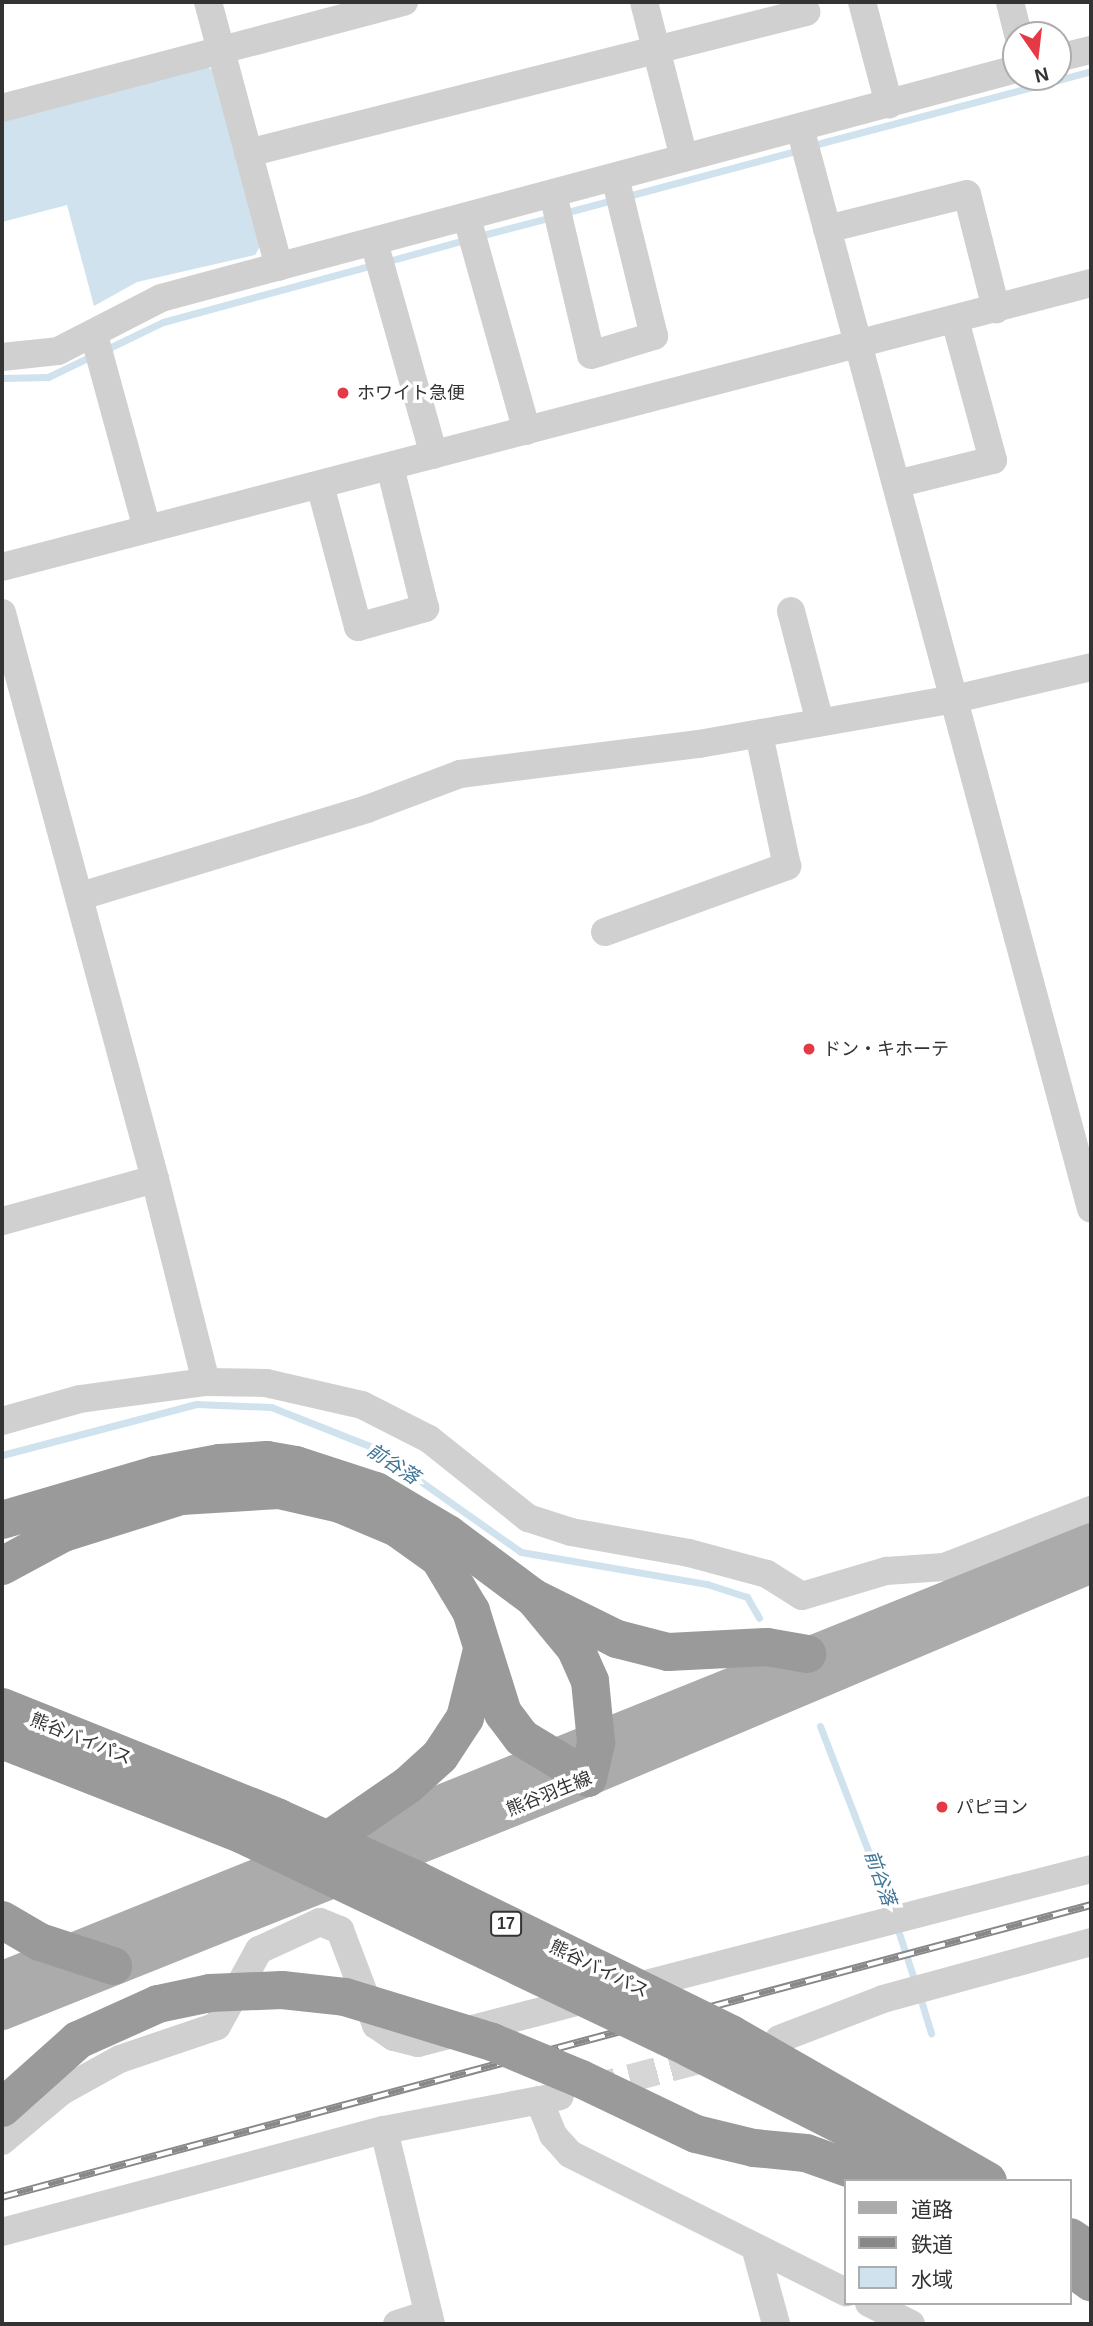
<!DOCTYPE html>
<html>
<head>
<meta charset="utf-8">
<style>
  body { margin:0 }
  #map { position:relative; width:1093px; height:2326px; overflow:hidden; background:#fff; font-family:Helvetica,"Noto Sans JP",sans-serif }
  div>[style] { position:absolute }
  .water>* { inset:0; background:#cfe2ee }
  .stream>* { height:7px; margin:-3.5px; padding:0 3.5px; transform-origin:3.5px; border-radius:3.5px; background:#cfe2ee }
  .minor-tunnel>* { height:28px; margin-top:-14px; transform-origin:0; background:repeating-linear-gradient(90deg,#d6d6d6 0 28px,transparent 0 42px) }
  .minor>* { height:28px; margin:-14px; padding:0 14px; transform-origin:14px; border-radius:14px; background:#d0d0d0 }
  .major>* { height:35px; margin:-17.5px; padding:0 17.5px; transform-origin:17.5px; border-radius:17.5px; background:#ababab }
  .highway>* { height:38px; margin:-19px; padding:0 19px; transform-origin:19px; border-radius:19px; background:#9a9a9a }
  .rail>* { height:8px; margin-top:-4px; transform-origin:0; background:repeating-linear-gradient(90deg,#fff 0 16px,#888 0 32px); box-sizing:border-box; border-block:2px solid #888 }
  .highway-bridge>* { height:38px; margin:-19px; padding:0 19px; transform-origin:19px; border-radius:19px; background:#9a9a9a }
  .dots>* { width:19px; height:19px; translate:-50% -50%; box-sizing:border-box; border:4px solid #fff; border-radius:50% }
  span { translate:-50% -50%; white-space:nowrap; text-align:center; line-height:1.15; -webkit-text-stroke:7px #fff; paint-order:stroke }
  .shield-label span { padding:2px 5px; background:#fff; border:2px solid; border-radius:5px; -webkit-text-stroke-width:0 }
  .shield-label { font-size:16px; color:#333; font-weight:700 }
  .poi-label { font-size:18px; color:#333 }
  .left { translate:0 -50%; text-align:left }
  .street-label { font-size:18px; color:#333 }
  .water-label { font-size:19px; color:#3f7597; font-style:italic }
  .frame { position:absolute; inset:0; border:4px solid #333; pointer-events:none }
  .legend { position:absolute; left:844px; top:2179px; width:228px; height:126px; box-sizing:border-box; background:#fff; border:2px solid #adadad; margin:0; padding:9px 12px; list-style:none; font-size:21px; color:#333 }
  .legend li { display:flex; align-items:center; gap:14px; height:35px }
  .legend b { width:35px; border:2px solid #adadad }
  .north { position:absolute; left:1002px; top:21px; width:70px; height:70px; box-sizing:border-box; background:#fff; border:2px solid #adadad; border-radius:50%; rotate:166deg; font-size:19px; font-weight:700; line-height:28px; text-align:center; color:#333 }
  .north::after { content:''; display:block; margin:auto; width:24px; height:32px; background:#e63946; clip-path:polygon(50% 0,100% 100%,50% 72%,0 100%) }
</style>
</head>
<body>
<div id="map">
  <div class="water">
    <div style="clip-path:polygon(206px 66px,214px 71px,261px 245px,255px 255px,137px 282px,94px 306px,67px 205px,2px 222px,2px 121px)"></div>
  </div>
  <div class="stream">
    <div style="left:810px;top:146px;width:291px;rotate:-14.9deg"></div>
    <div style="left:624px;top:197px;width:181px;rotate:-15deg"></div>
    <div style="left:564px;top:213px;width:51px;rotate:-14.9deg"></div>
    <div style="left:479px;top:236px;width:75px;rotate:-14.6deg"></div>
    <div style="left:385px;top:262px;width:86px;rotate:-15.5deg"></div>
    <div style="left:105px;top:350px;width:64px;rotate:-25.8deg"></div>
    <div style="left:163px;top:322px;width:218px;rotate:-15.2deg"></div>
    <div style="left:2px;top:378px;width:46px;rotate:-1.2deg"></div>
    <div style="left:48px;top:377px;width:51px;rotate:-25.6deg"></div>
    <div style="left:2px;top:1455px;width:201px;rotate:-14.7deg"></div>
    <div style="left:196px;top:1404px;width:75px;rotate:2.3deg"></div>
    <div style="left:271px;top:1407px;width:109px;rotate:21.6deg"></div>
    <div style="left:372px;top:1447px;width:182px;rotate:35.2deg"></div>
    <div style="left:521px;top:1552px;width:189px;rotate:9.8deg"></div>
    <div style="left:707px;top:1584px;width:42px;rotate:18deg"></div>
    <div style="left:747px;top:1597px;width:24px;rotate:60deg"></div>
    <div style="left:820px;top:1726px;width:203px;rotate:68.9deg"></div>
    <div style="left:897px;top:1927px;width:61px;rotate:71.9deg"></div>
    <div style="left:920px;top:1997px;width:38px;rotate:73deg"></div>
  </div>
  <div class="minor-tunnel">
    <div style="left:589px;top:2089px;width:130px;rotate:-14.7deg"></div>
  </div>
  <div class="minor">
    <div style="left:208px;top:2px;width:274px;rotate:75deg"></div>
    <div style="left:644px;top:2px;width:161px;rotate:75.6deg"></div>
    <div style="left:862px;top:2px;width:106px;rotate:75.2deg"></div>
    <div style="left:1010px;top:2px;width:34px;rotate:76deg"></div>
    <div style="left:1058px;top:58px;width:34px;rotate:-14deg"></div>
    <div style="left:2px;top:108px;width:416px;rotate:-14.8deg"></div>
    <div style="left:800px;top:128px;width:1119px;rotate:74.93deg"></div>
    <div style="left:248px;top:153px;width:576px;rotate:-14.18deg"></div>
    <div style="left:553px;top:194px;width:165px;rotate:76.7deg"></div>
    <div style="left:591px;top:355px;width:66px;rotate:-16.8deg"></div>
    <div style="left:654px;top:336px;width:164px;rotate:-103.8deg"></div>
    <div style="left:467px;top:218px;width:221px;rotate:74.3deg"></div>
    <div style="left:827px;top:229px;width:144px;rotate:-14deg"></div>
    <div style="left:967px;top:194px;width:119px;rotate:75.8deg"></div>
    <div style="left:374px;top:242px;width:221px;rotate:74.3deg"></div>
    <div style="left:94px;top:335px;width:201px;rotate:74.7deg"></div>
    <div style="left:2px;top:357px;width:56px;rotate:-6.1deg"></div>
    <div style="left:58px;top:351px;width:116px;rotate:-27.2deg"></div>
    <div style="left:161px;top:298px;width:885px;rotate:-14.99deg"></div>
    <div style="left:896px;top:484px;width:100px;rotate:-13.9deg"></div>
    <div style="left:993px;top:460px;width:145px;rotate:-105.2deg"></div>
    <div style="left:320px;top:485px;width:147px;rotate:75deg"></div>
    <div style="left:358px;top:627px;width:70px;rotate:-15.8deg"></div>
    <div style="left:425px;top:608px;width:145px;rotate:-103.9deg"></div>
    <div style="left:2px;top:567px;width:1125px;rotate:-14.62deg"></div>
    <div style="left:791px;top:611px;width:115px;rotate:75.4deg"></div>
    <div style="left:2px;top:613px;width:586px;rotate:74.87deg"></div>
    <div style="left:155px;top:1179px;width:159px;rotate:164.6deg"></div>
    <div style="left:81px;top:896px;width:299px;rotate:-16.9deg"></div>
    <div style="left:367px;top:809px;width:99px;rotate:-20.6deg"></div>
    <div style="left:460px;top:774px;width:241px;rotate:-7.2deg"></div>
    <div style="left:699px;top:744px;width:260px;rotate:-10deg"></div>
    <div style="left:955px;top:699px;width:140px;rotate:-13.2deg"></div>
    <div style="left:605px;top:932px;width:194px;rotate:-19.9deg"></div>
    <div style="left:787px;top:866px;width:135px;rotate:-102deg"></div>
    <div style="left:155px;top:1179px;width:209px;rotate:75.9deg"></div>
    <div style="left:2px;top:1421px;width:81px;rotate:-15.8deg"></div>
    <div style="left:80px;top:1399px;width:127px;rotate:-7.7deg"></div>
    <div style="left:206px;top:1382px;width:60px;rotate:1deg"></div>
    <div style="left:266px;top:1383px;width:98px;rotate:12.9deg"></div>
    <div style="left:362px;top:1405px;width:75px;rotate:26.9deg"></div>
    <div style="left:429px;top:1439px;width:127px;rotate:38.6deg"></div>
    <div style="left:528px;top:1518px;width:45px;rotate:18deg"></div>
    <div style="left:571px;top:1532px;width:120px;rotate:10.1deg"></div>
    <div style="left:689px;top:1553px;width:81px;rotate:15.1deg"></div>
    <div style="left:767px;top:1574px;width:41px;rotate:32.2deg"></div>
    <div style="left:802px;top:1596px;width:88px;rotate:-16.6deg"></div>
    <div style="left:886px;top:1571px;width:58px;rotate:-3.9deg"></div>
    <div style="left:944px;top:1567px;width:158px;rotate:-21.2deg"></div>
    <div style="left:779px;top:2039px;width:111px;rotate:-21deg"></div>
    <div style="left:883px;top:1999px;width:216px;rotate:-15.3deg"></div>
    <div style="left:539px;top:2100px;width:38px;rotate:68deg"></div>
    <div style="left:553px;top:2135px;width:25px;rotate:48deg"></div>
    <div style="left:570px;top:2154px;width:309px;rotate:26.6deg"></div>
    <div style="left:384px;top:2130px;width:200px;rotate:76.4deg"></div>
    <div style="left:2px;top:2141px;width:78px;rotate:-39.8deg"></div>
    <div style="left:62px;top:2091px;width:66px;rotate:-28.9deg"></div>
    <div style="left:120px;top:2059px;width:102px;rotate:-18.8deg"></div>
    <div style="left:217px;top:2026px;width:87px;rotate:-61.1deg"></div>
    <div style="left:259px;top:1950px;width:67px;rotate:-24.7deg"></div>
    <div style="left:320px;top:1922px;width:22px;rotate:22deg"></div>
    <div style="left:340px;top:1930px;width:102px;rotate:69.2deg"></div>
    <div style="left:376px;top:2025px;width:22px;rotate:34deg"></div>
    <div style="left:394px;top:2037px;width:25px;rotate:14deg"></div>
    <div style="left:418px;top:2043px;width:695px;rotate:-14.5deg"></div>
    <div style="left:2px;top:2232px;width:395px;rotate:-15deg"></div>
    <div style="left:384px;top:2130px;width:179px;rotate:-10.9deg"></div>
    <div style="left:755px;top:2247px;width:80px;rotate:74.7deg"></div>
    <div style="left:869px;top:2303px;width:47px;rotate:26.6deg"></div>
    <div style="left:397px;top:2324px;width:33px;rotate:-18deg"></div>
  </div>
  <div class="major">
    <div style="left:2px;top:1978px;width:1174px;rotate:-21.91deg"></div>
    <div style="left:2px;top:2012px;width:631px;rotate:-21.77deg"></div>
    <div style="left:588px;top:1778px;width:546px;rotate:-22.95deg"></div>
  </div>
  <div class="highway">
    <div style="left:2px;top:1520px;width:160px;rotate:-16.3deg"></div>
    <div style="left:156px;top:1475px;width:65px;rotate:-10.6deg"></div>
    <div style="left:220px;top:1463px;width:47px;rotate:-3.7deg"></div>
    <div style="left:267px;top:1460px;width:29px;rotate:10deg"></div>
    <div style="left:296px;top:1465px;width:84px;rotate:18deg"></div>
    <div style="left:376px;top:1491px;width:84px;rotate:30.8deg"></div>
    <div style="left:448px;top:1534px;width:107px;rotate:36.7deg"></div>
    <div style="left:534px;top:1598px;width:93px;rotate:26.3deg"></div>
    <div style="left:617px;top:1639px;width:53px;rotate:14.3deg"></div>
    <div style="left:668px;top:1652px;width:99px;rotate:-2.9deg"></div>
    <div style="left:767px;top:1647px;width:41px;rotate:9.9deg"></div>
    <div style="left:2px;top:1566px;width:69px;rotate:-28.4deg"></div>
    <div style="left:63px;top:1533px;width:124px;rotate:-17.4deg"></div>
    <div style="left:181px;top:1496px;width:98px;rotate:-3.5deg"></div>
    <div style="left:279px;top:1490px;width:63px;rotate:12.9deg"></div>
    <div style="left:340px;top:1504px;width:62px;rotate:22.8deg"></div>
    <div style="left:397px;top:1528px;width:52px;rotate:35.5deg"></div>
    <div style="left:439px;top:1558px;width:62px;rotate:58.9deg"></div>
    <div style="left:471px;top:1611px;width:107px;rotate:72.6deg"></div>
    <div style="left:503px;top:1713px;width:31px;rotate:53deg"></div>
    <div style="left:522px;top:1738px;width:77px;rotate:31.2deg"></div>
    <div style="left:588px;top:1778px;width:37px;rotate:-77deg"></div>
    <div style="left:596px;top:1742px;width:61px;rotate:-95.6deg"></div>
    <div style="left:590px;top:1681px;width:35px;rotate:-114deg"></div>
    <div style="left:576px;top:1649px;width:66px;rotate:-129.5deg"></div>
    <div style="left:2px;top:1707px;width:298px;rotate:21.8deg"></div>
    <div style="left:2px;top:1740px;width:257px;rotate:21.5deg"></div>
    <div style="left:305px;top:1856px;width:125px;rotate:-34.6deg"></div>
    <div style="left:408px;top:1785px;width:43px;rotate:-42.2deg"></div>
    <div style="left:440px;top:1756px;width:45px;rotate:-56.7deg"></div>
    <div style="left:465px;top:1718px;width:70px;rotate:-76deg"></div>
    <div style="left:2px;top:1920px;width:44px;rotate:30.1deg"></div>
    <div style="left:40px;top:1942px;width:77px;rotate:18.2deg"></div>
    <div style="left:731px;top:2034px;width:296px;rotate:29.8deg"></div>
    <div style="left:689px;top:2048px;width:208px;rotate:26.9deg"></div>
    <div style="left:874px;top:2142px;width:72px;rotate:32.6deg"></div>
    <div style="left:581px;top:2079px;width:127px;rotate:25.6deg"></div>
    <div style="left:696px;top:2134px;width:60px;rotate:13.6deg"></div>
    <div style="left:754px;top:2148px;width:52px;rotate:5.5deg"></div>
    <div style="left:806px;top:2153px;width:83px;rotate:19.7deg"></div>
    <div style="left:2px;top:2108px;width:102px;rotate:-41.8deg"></div>
    <div style="left:78px;top:2040px;width:88px;rotate:-24.2deg"></div>
    <div style="left:158px;top:2004px;width:53px;rotate:-11.9deg"></div>
    <div style="left:1070px;top:2237px;width:25px;rotate:34deg"></div>
    <div style="left:1070px;top:2267px;width:26px;rotate:36deg"></div>
  </div>
  <div class="rail">
    <div style="left:2px;top:2197px;width:1127px;rotate:-15.01deg"></div>
  </div>
  <div class="highway-bridge">
    <div style="left:279px;top:1818px;width:151px;rotate:24.2deg"></div>
    <div style="left:417px;top:1880px;width:350px;rotate:26.1deg"></div>
    <div style="left:241px;top:1834px;width:496px;rotate:25.5deg"></div>
    <div style="left:210px;top:1993px;width:72px;rotate:-2.4deg"></div>
    <div style="left:282px;top:1990px;width:63px;rotate:6.3deg"></div>
    <div style="left:345px;top:1997px;width:154px;rotate:17deg"></div>
    <div style="left:492px;top:2042px;width:96px;rotate:22.6deg"></div>
  </div>
  <div class="dots">
    <div style="left:343px;top:393px;background:#e63946"></div>
    <div style="left:809px;top:1049px;background:#e63946"></div>
    <div style="left:942px;top:1807px;background:#e63946"></div>
  </div>
  <div class="shield-label">
    <span style="left:506px;top:1924px">17</span>
  </div>
  <div class="poi-label">
    <span class="left" style="left:357px;top:393px">ホワイト急便</span>
    <span class="left" style="left:823px;top:1049px">ドン・キホーテ</span>
    <span class="left" style="left:956px;top:1807px">パピヨン</span>
  </div>
  <div class="street-label">
    <span style="left:81px;top:1739px;rotate:22deg">熊谷バイパス</span>
    <span style="left:549px;top:1794px;rotate:-22deg">熊谷羽生線</span>
    <span style="left:599px;top:1969px;rotate:26deg">熊谷バイパス</span>
  </div>
  <div class="water-label">
    <span style="left:393px;top:1464px;rotate:33deg">前谷落</span>
    <span style="left:880px;top:1878px;rotate:70deg">前谷落</span>
  </div>
  <div class="frame"></div>
  <ul class="legend">
  <li><b style="height:9px;background:#ababab"></b>道路</li>
  <li><b style="height:9px;background:#888"></b>鉄道</li>
  <li><b style="height:19px;background:#cfe2ee"></b>水域</li>
  </ul>
  <div class="north">N</div>
</div>
</body>
</html>
